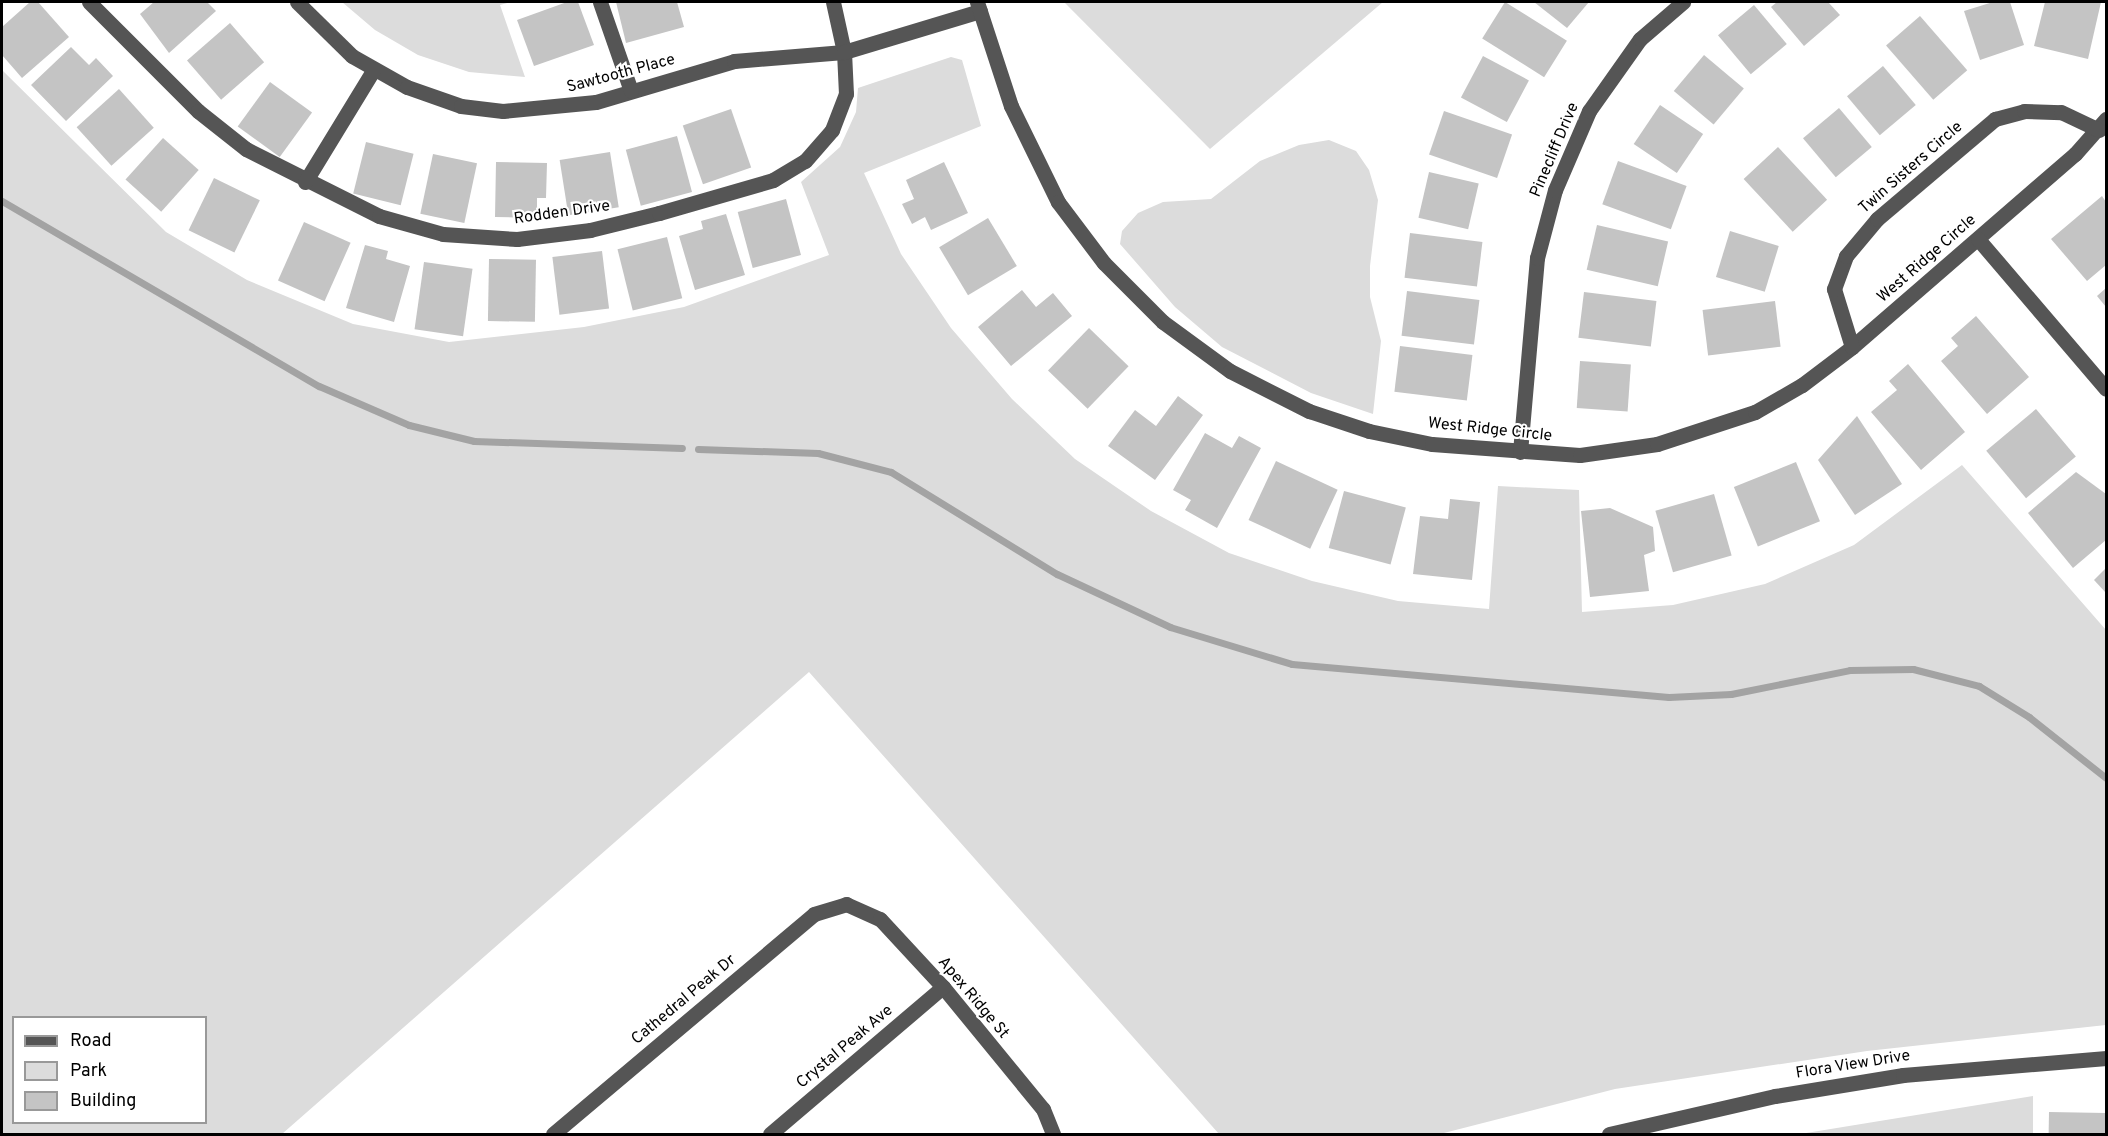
<!DOCTYPE html>
<html>
<head>
<meta charset="utf-8">
<style>
  body { margin:0 }
  #map { position:relative; width:2108px; height:1136px; overflow:hidden; background:#fff; font-family:Overpass,sans-serif }
  div>[style] { position:absolute }
  .green>* { inset:0; background:#dcdcdc }
  .stream>* { height:7px; margin:-3.5px; padding:0 3.5px; transform-origin:3.5px; border-radius:3.5px; background:#a3a3a3 }
  .building>* { inset:0; background:#c4c4c4; transform-origin:0 0 }
  .minor>* { height:15px; margin:-7.5px; padding:0 7.5px; transform-origin:7.5px; border-radius:7.5px; background:#555 }
  span { translate:-50% -50%; white-space:nowrap; text-align:center; line-height:1.15; -webkit-text-stroke:4.5px #fff; paint-order:stroke }
  .street-label { font-size:16px; color:#000 }
  .frame { position:absolute; inset:0; border:3px solid #000; pointer-events:none }
  .legend { position:absolute; left:12px; top:1016px; width:195px; height:108px; box-sizing:border-box; background:#fff; border:2px solid #999; margin:0; padding:8px 10px; list-style:none; font-size:18px; color:#000 }
  .legend li { display:flex; align-items:center; gap:12px; height:30px }
  .legend b { width:30px; border:2px solid #999 }
</style>
</head>
<body>
<div id="map">
  <div class="green">
    <div style="clip-path:polygon(342px 2px,511px 2px,500px 5px,525px 77px,469px 72px,418px 55px,375px 30px)"></div>
    <div style="clip-path:polygon(1064px 2px,1383px 2px,1210px 149px)"></div>
    <div style="clip-path:polygon(evenodd,951px 57px,962px 60px,981px 126px,864px 173px,901px 254px,951px 328px,1012px 399px,1075px 459px,1151px 511px,1229px 553px,1312px 581px,1398px 601px,1489px 609px,1498px 486px,1579px 490px,1582px 612px,1673px 605px,1765px 584px,1854px 545px,1962px 465px,2106px 630px,2106px 1025px,1867px 1051px,1615px 1089px,1440px 1134px,1219px 1134px,809px 672px,282px 1134px,2px 1134px,2px 70px,166px 232px,247px 280px,353px 324px,449px 342px,584px 327px,684px 307px,829px 255px,801px 182px,840px 147px,856px 112px,858px 88px,951px 57px,14px 1018px,206px 1018px,206px 1122px,14px 1122px,14px 1018px)"></div>
    <div style="clip-path:polygon(1329px 140px,1356px 151px,1369px 170px,1378px 200px,1370px 266px,1370px 297px,1381px 341px,1373px 414px,1311px 393px,1222px 347px,1175px 307px,1120px 244px,1122px 231px,1138px 213px,1163px 202px,1211px 199px,1260px 161px,1299px 145px)"></div>
    <div style="clip-path:polygon(2033px 1096px,2033px 1134px,1800px 1134px)"></div>
  </div>
  <div class="stream">
    <div style="left:2px;top:201px;width:367px;rotate:30.3deg"></div>
    <div style="left:319px;top:386px;width:98px;rotate:23.4deg"></div>
    <div style="left:409px;top:425px;width:67px;rotate:13.8deg"></div>
    <div style="left:474px;top:441px;width:208px;rotate:1.9deg"></div>
    <div style="left:698px;top:449px;width:120px;rotate:1.9deg"></div>
    <div style="left:818px;top:453px;width:75px;rotate:14.6deg"></div>
    <div style="left:891px;top:472px;width:195px;rotate:31.6deg"></div>
    <div style="left:1057px;top:574px;width:125px;rotate:25.1deg"></div>
    <div style="left:1170px;top:627px;width:127px;rotate:16.9deg"></div>
    <div style="left:1292px;top:664px;width:378px;rotate:5deg"></div>
    <div style="left:1669px;top:697px;width:62px;rotate:-2.8deg"></div>
    <div style="left:1731px;top:694px;width:121px;rotate:-11.4deg"></div>
    <div style="left:1850px;top:670px;width:63px;rotate:-0.9deg"></div>
    <div style="left:1913px;top:669px;width:68px;rotate:14.4deg"></div>
    <div style="left:1979px;top:686px;width:59px;rotate:31.8deg"></div>
    <div style="left:2029px;top:717px;width:98px;rotate:38.4deg"></div>
  </div>
  <div class="building">
    <div style="clip-path:polygon(30px 2px,38px 2px,69px 37px,22px 78px,2px 55px,2px 27px)"></div>
    <div style="clip-path:polygon(154px 2px,207px 2px,216px 11px,169px 53px,140px 14px)"></div>
    <div style="clip-path:polygon(567px 2px,578px 2px,594px 45px,534px 66px,517px 20px)"></div>
    <div style="clip-path:polygon(616px 2px,677px 2px,684px 27px,626px 43px)"></div>
    <div style="left:1505px;top:2px;width:73px;height:43px;rotate:32deg"></div>
    <div style="clip-path:polygon(1534px 2px,1589px 2px,1567px 28px)"></div>
    <div style="clip-path:polygon(1777px 2px,1828px 2px,1840px 15px,1804px 46px,1771px 7px)"></div>
    <div style="clip-path:polygon(1993px 2px,2010px 2px,2024px 45px,1980px 60px,1964px 11px)"></div>
    <div style="clip-path:polygon(2045px 2px,2101px 2px,2088px 59px,2034px 46px)"></div>
    <div style="left:1754px;top:5px;width:51px;height:47px;rotate:50deg"></div>
    <div style="left:1920px;top:16px;width:72px;height:45px;rotate:49deg"></div>
    <div style="left:230px;top:23px;width:52px;height:57px;rotate:49deg"></div>
    <div style="clip-path:polygon(71px 47px,89px 65px,96px 58px,113px 76px,66px 121px,31px 85px)"></div>
    <div style="left:1704px;top:55px;width:52px;height:47px;rotate:40deg"></div>
    <div style="left:1483px;top:56px;width:52px;height:47px;rotate:28deg"></div>
    <div style="left:1883px;top:66px;width:51px;height:47px;rotate:50deg"></div>
    <div style="left:270px;top:82px;width:52px;height:55px;rotate:36deg"></div>
    <div style="left:119px;top:89px;width:52px;height:57px;rotate:48deg"></div>
    <div style="left:1660px;top:105px;width:52px;height:47px;rotate:34deg"></div>
    <div style="left:1839px;top:108px;width:51px;height:47px;rotate:50deg"></div>
    <div style="left:731px;top:109px;width:62px;height:51px;rotate:71deg"></div>
    <div style="left:1444px;top:111px;width:72px;height:46px;rotate:19deg"></div>
    <div style="left:677px;top:136px;width:58px;height:53px;rotate:75deg"></div>
    <div style="left:163px;top:138px;width:48px;height:56px;rotate:42deg"></div>
    <div style="left:366px;top:142px;width:49px;height:53px;rotate:14deg"></div>
    <div style="left:1778px;top:147px;width:72px;height:47px;rotate:47deg"></div>
    <div style="left:610px;top:152px;width:56px;height:51px;rotate:81deg"></div>
    <div style="left:433px;top:154px;width:45px;height:61px;rotate:12deg"></div>
    <div style="left:1618px;top:161px;width:73px;height:46px;rotate:20deg"></div>
    <div style="clip-path:polygon(496px 162px,547px 163px,546px 198px,537px 198px,537px 218px,495px 217px)"></div>
    <div style="clip-path:polygon(944px 162px,968px 213px,931px 230px,925px 217px,912px 224px,902px 204px,914px 199px,906px 180px)"></div>
    <div style="left:1429px;top:172px;width:51px;height:47px;rotate:13deg"></div>
    <div style="left:214px;top:178px;width:51px;height:58px;rotate:26deg"></div>
    <div style="clip-path:polygon(2102px 196px,2106px 202px,2106px 265px,2087px 281px,2051px 239px)"></div>
    <div style="left:786px;top:199px;width:58px;height:50px;rotate:75deg"></div>
    <div style="clip-path:polygon(726px 214px,745px 275px,695px 290px,679px 236px,703px 229px,701px 221px)"></div>
    <div style="left:988px;top:218px;width:56px;height:57px;rotate:59deg"></div>
    <div style="left:304px;top:222px;width:51px;height:64px;rotate:24deg"></div>
    <div style="left:1597px;top:225px;width:73px;height:46px;rotate:13deg"></div>
    <div style="left:1730px;top:231px;width:51px;height:48px;rotate:17deg"></div>
    <div style="left:1410px;top:233px;width:73px;height:45px;rotate:7deg"></div>
    <div style="left:667px;top:237px;width:63px;height:51px;rotate:76deg"></div>
    <div style="clip-path:polygon(365px 245px,388px 251px,386px 259px,410px 266px,394px 322px,346px 308px)"></div>
    <div style="left:602px;top:251px;width:58px;height:50px;rotate:83deg"></div>
    <div style="left:489px;top:259px;width:47px;height:62px;rotate:1deg"></div>
    <div style="left:424px;top:262px;width:49px;height:68px;rotate:8deg"></div>
    <div style="clip-path:polygon(2106px 288px,2106px 307px,2097px 296px)"></div>
    <div style="clip-path:polygon(1022px 290px,1036px 307px,1053px 293px,1072px 316px,1011px 366px,978px 327px)"></div>
    <div style="left:1407px;top:291px;width:73px;height:45px;rotate:7deg"></div>
    <div style="left:1584px;top:292px;width:73px;height:46px;rotate:7deg"></div>
    <div style="left:1775px;top:301px;width:46px;height:73px;rotate:83deg"></div>
    <div style="clip-path:polygon(1976px 316px,2029px 377px,1987px 414px,1941px 361px,1958px 346px,1951px 338px)"></div>
    <div style="left:1089px;top:328px;width:55px;height:59px;rotate:44deg"></div>
    <div style="left:1400px;top:346px;width:73px;height:46px;rotate:7deg"></div>
    <div style="left:1580px;top:361px;width:51px;height:47px;rotate:4deg"></div>
    <div style="clip-path:polygon(1908px 364px,1965px 432px,1921px 470px,1871px 412px,1897px 390px,1889px 381px)"></div>
    <div style="clip-path:polygon(1178px 396px,1203px 415px,1155px 480px,1108px 446px,1135px 410px,1156px 426px)"></div>
    <div style="left:2036px;top:409px;width:62px;height:65px;rotate:50deg"></div>
    <div style="clip-path:polygon(1857px 416px,1902px 484px,1855px 515px,1818px 460px)"></div>
    <div style="clip-path:polygon(1205px 433px,1232px 448px,1239px 436px,1261px 448px,1217px 528px,1185px 510px,1191px 500px,1173px 490px)"></div>
    <div style="left:1276px;top:461px;width:68px;height:65px;rotate:25deg"></div>
    <div style="left:1796px;top:462px;width:64px;height:67px;rotate:68deg"></div>
    <div style="clip-path:polygon(2076px 472px,2106px 494px,2106px 540px,2073px 568px,2028px 513px)"></div>
    <div style="left:1344px;top:491px;width:64px;height:59px;rotate:15deg"></div>
    <div style="left:1714px;top:494px;width:64px;height:61px;rotate:74deg"></div>
    <div style="clip-path:polygon(1450px 499px,1480px 502px,1472px 580px,1413px 574px,1420px 516px,1448px 519px)"></div>
    <div style="clip-path:polygon(1610px 508px,1653px 527px,1655px 551px,1644px 555px,1649px 591px,1590px 597px,1581px 511px)"></div>
    <div style="clip-path:polygon(2106px 568px,2106px 593px,2094px 580px)"></div>
    <div style="left:2049px;top:1112px;width:57px;height:22px;rotate:1deg"></div>
  </div>
  <div class="minor">
    <div style="left:89px;top:2px;width:154px;rotate:45deg"></div>
    <div style="left:198px;top:111px;width:61px;rotate:38.4deg"></div>
    <div style="left:246px;top:149px;width:149px;rotate:26.7deg"></div>
    <div style="left:379px;top:216px;width:66px;rotate:15.7deg"></div>
    <div style="left:443px;top:234px;width:74px;rotate:3.9deg"></div>
    <div style="left:517px;top:239px;width:74px;rotate:-7deg"></div>
    <div style="left:590px;top:230px;width:71px;rotate:-13.8deg"></div>
    <div style="left:659px;top:213px;width:119px;rotate:-16.1deg"></div>
    <div style="left:773px;top:180px;width:37px;rotate:-31deg"></div>
    <div style="left:805px;top:161px;width:41px;rotate:-48.9deg"></div>
    <div style="left:832px;top:130px;width:39px;rotate:-69deg"></div>
    <div style="left:846px;top:94px;width:42px;rotate:-92.7deg"></div>
    <div style="left:844px;top:52px;width:51px;rotate:-102.4deg"></div>
    <div style="left:297px;top:2px;width:77px;rotate:44.5deg"></div>
    <div style="left:352px;top:56px;width:63px;rotate:29.4deg"></div>
    <div style="left:407px;top:87px;width:57px;rotate:19.4deg"></div>
    <div style="left:461px;top:106px;width:42px;rotate:6.8deg"></div>
    <div style="left:503px;top:111px;width:93px;rotate:-5.5deg"></div>
    <div style="left:596px;top:102px;width:144px;rotate:-16.5deg"></div>
    <div style="left:734px;top:61px;width:110px;rotate:-4.7deg"></div>
    <div style="left:844px;top:52px;width:142px;rotate:-16.8deg"></div>
    <div style="left:600px;top:2px;width:94px;rotate:70.8deg"></div>
    <div style="left:977px;top:2px;width:109px;rotate:71.9deg"></div>
    <div style="left:1011px;top:106px;width:107px;rotate:63.9deg"></div>
    <div style="left:1058px;top:202px;width:76px;rotate:53deg"></div>
    <div style="left:1104px;top:263px;width:83px;rotate:45deg"></div>
    <div style="left:1163px;top:322px;width:83px;rotate:36.2deg"></div>
    <div style="left:1230px;top:371px;width:89px;rotate:26.9deg"></div>
    <div style="left:1309px;top:411px;width:63px;rotate:18.4deg"></div>
    <div style="left:1369px;top:431px;width:64px;rotate:11.7deg"></div>
    <div style="left:1432px;top:444px;width:148px;rotate:4.3deg"></div>
    <div style="left:1580px;top:455px;width:78px;rotate:-8.1deg"></div>
    <div style="left:1657px;top:444px;width:103px;rotate:-18.1deg"></div>
    <div style="left:1755px;top:412px;width:54px;rotate:-29.9deg"></div>
    <div style="left:1802px;top:385px;width:63px;rotate:-37.2deg"></div>
    <div style="left:1852px;top:347px;width:295px;rotate:-40.9deg"></div>
    <div style="left:2075px;top:154px;width:47px;rotate:-48.5deg"></div>
    <div style="left:305px;top:182px;width:132px;rotate:-58.6deg"></div>
    <div style="left:1978px;top:239px;width:197px;rotate:49.5deg"></div>
    <div style="left:1852px;top:347px;width:61px;rotate:-107.2deg"></div>
    <div style="left:1834px;top:289px;width:35px;rotate:-70deg"></div>
    <div style="left:1846px;top:256px;width:48px;rotate:-50deg"></div>
    <div style="left:1877px;top:219px;width:155px;rotate:-40.3deg"></div>
    <div style="left:1995px;top:119px;width:30px;rotate:-15deg"></div>
    <div style="left:2024px;top:111px;width:37px;rotate:2deg"></div>
    <div style="left:2061px;top:112px;width:42px;rotate:25.3deg"></div>
    <div style="left:1520px;top:452px;width:195px;rotate:-85deg"></div>
    <div style="left:1537px;top:258px;width:70px;rotate:-75.2deg"></div>
    <div style="left:1555px;top:190px;width:86px;rotate:-66.7deg"></div>
    <div style="left:1589px;top:111px;width:88px;rotate:-54.7deg"></div>
    <div style="left:1640px;top:39px;width:57px;rotate:-40.7deg"></div>
    <div style="left:553px;top:1134px;width:341px;rotate:-40.1deg"></div>
    <div style="left:814px;top:914px;width:34px;rotate:-17deg"></div>
    <div style="left:846px;top:904px;width:37px;rotate:24deg"></div>
    <div style="left:880px;top:919px;width:93px;rotate:47.2deg"></div>
    <div style="left:943px;top:987px;width:158px;rotate:50.7deg"></div>
    <div style="left:1043px;top:1109px;width:27px;rotate:68deg"></div>
    <div style="left:770px;top:1134px;width:227px;rotate:-40.4deg"></div>
    <div style="left:1609px;top:1134px;width:170px;rotate:-12.9deg"></div>
    <div style="left:1775px;top:1096px;width:130px;rotate:-9.3deg"></div>
    <div style="left:1903px;top:1075px;width:204px;rotate:-4.8deg"></div>
  </div>
  <div class="street-label">
    <span style="left:621px;top:74px;rotate:-15deg">Sawtooth Place</span>
    <span style="left:1555px;top:150px;rotate:-67deg">Pinecliff Drive</span>
    <span style="left:1911px;top:168px;rotate:-41deg">Twin Sisters Circle</span>
    <span style="left:562px;top:213px;rotate:-8deg">Rodden Drive</span>
    <span style="left:1927px;top:259px;rotate:-41deg">West Ridge Circle</span>
    <span style="left:1490px;top:430px;rotate:6deg">West Ridge Circle</span>
    <span style="left:973px;top:998px;rotate:50deg">Apex Ridge St</span>
    <span style="left:684px;top:1000px;rotate:-40deg">Cathedral Peak Dr</span>
    <span style="left:845px;top:1047px;rotate:-40deg">Crystal Peak Ave</span>
    <span style="left:1853px;top:1065px;rotate:-9deg">Flora View Drive</span>
  </div>
  <div class="frame"></div>
  <ul class="legend">
  <li><b style="height:8px;background:#555"></b>Road</li>
  <li><b style="height:16px;background:#dcdcdc"></b>Park</li>
  <li><b style="height:16px;background:#c4c4c4"></b>Building</li>
  </ul>
</div>
</body>
</html>
